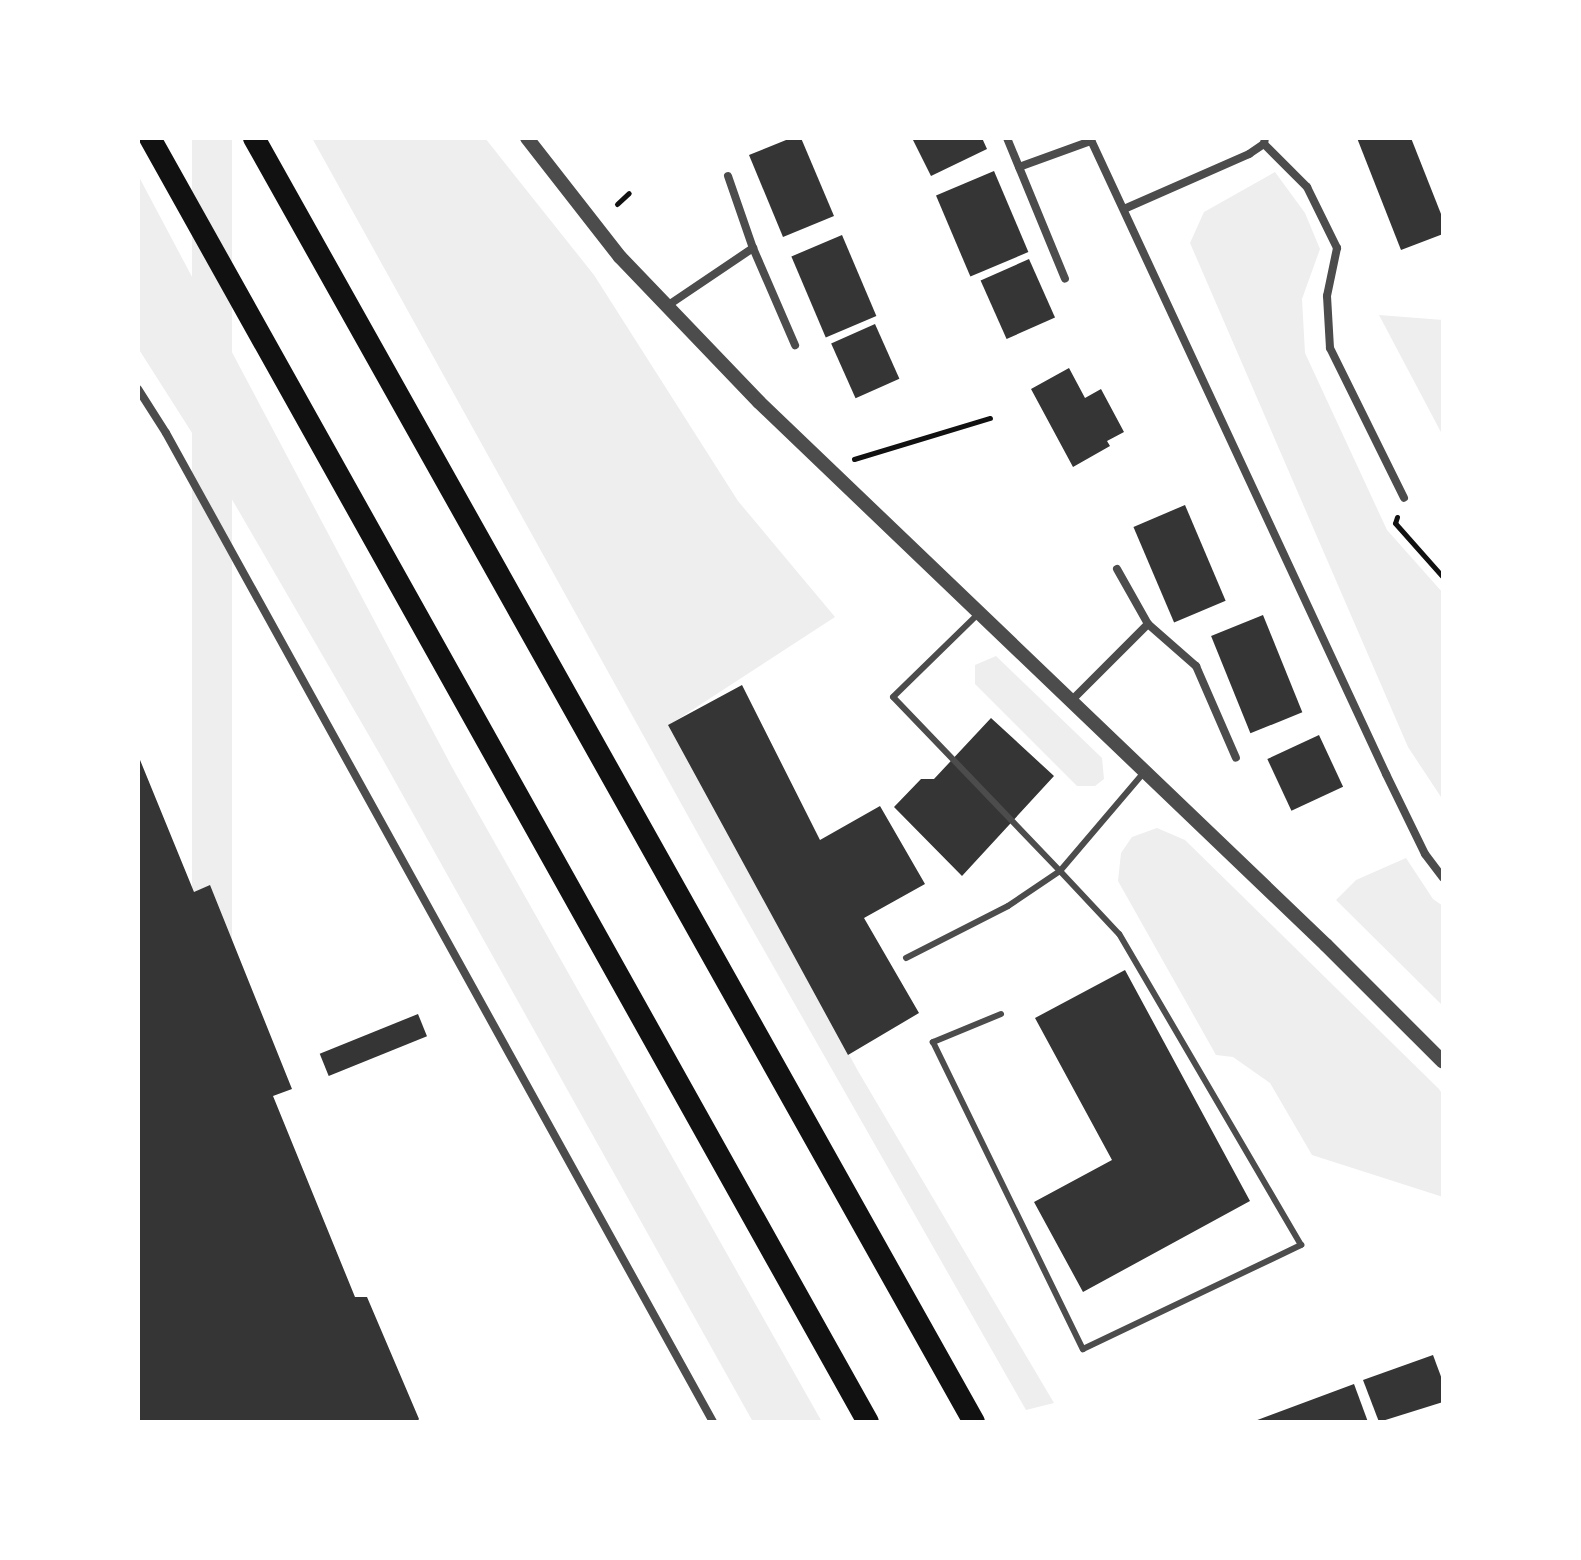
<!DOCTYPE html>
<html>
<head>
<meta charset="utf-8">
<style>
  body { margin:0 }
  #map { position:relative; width:1581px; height:1560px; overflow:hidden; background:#fff; font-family:Jost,sans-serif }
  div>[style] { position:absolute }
  .green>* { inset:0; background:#eee; transform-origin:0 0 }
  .building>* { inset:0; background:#353535; transform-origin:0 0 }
  .path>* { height:5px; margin:-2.5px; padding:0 2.5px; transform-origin:2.5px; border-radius:2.5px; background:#111 }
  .service>* { height:6px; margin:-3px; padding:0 3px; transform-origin:3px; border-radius:3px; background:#4c4c4c }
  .minor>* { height:8px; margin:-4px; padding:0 4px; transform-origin:4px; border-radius:4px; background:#4c4c4c }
  .tertiary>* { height:14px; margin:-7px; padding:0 7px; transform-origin:7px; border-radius:7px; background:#4c4c4c }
  .trunk>* { height:22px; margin:-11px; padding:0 11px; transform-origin:11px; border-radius:11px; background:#111 }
  span { translate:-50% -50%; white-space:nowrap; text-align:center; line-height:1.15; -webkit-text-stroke:8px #fff; paint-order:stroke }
  .frame { position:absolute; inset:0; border:140px solid #fff; pointer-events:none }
</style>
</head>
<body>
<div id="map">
  <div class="green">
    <div style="left:192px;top:138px;width:40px;height:1471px"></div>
    <div style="clip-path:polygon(312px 138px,485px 138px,594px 275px,738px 501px,835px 617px,669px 725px,858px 1071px,1054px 1403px,1026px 1410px,703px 843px)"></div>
    <div style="clip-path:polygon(1275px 172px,1305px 213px,1320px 249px,1302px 299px,1305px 353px,1387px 530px,1443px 593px,1443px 800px,1408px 747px,1190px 243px,1204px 212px)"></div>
    <div style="clip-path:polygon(138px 175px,453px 769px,822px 1422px,753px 1422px,382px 758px,208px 458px,138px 348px)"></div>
    <div style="clip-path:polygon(1379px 315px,1443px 320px,1443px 436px)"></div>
    <div style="clip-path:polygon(996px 656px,1102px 758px,1104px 779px,1095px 786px,1077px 786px,975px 684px,975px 665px)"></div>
    <div style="clip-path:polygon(1157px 828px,1185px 840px,1439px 1089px,1443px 1095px,1443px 1197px,1312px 1155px,1270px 1083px,1233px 1057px,1216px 1055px,1118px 881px,1121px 853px,1132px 837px)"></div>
    <div style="clip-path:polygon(1406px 858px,1433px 899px,1443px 906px,1443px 1006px,1336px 900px,1356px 880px)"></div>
  </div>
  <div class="building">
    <div style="clip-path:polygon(791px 138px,801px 138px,834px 216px,783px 237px,749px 155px)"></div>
    <div style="clip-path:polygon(912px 138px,982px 138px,987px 149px,931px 176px)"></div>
    <div style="clip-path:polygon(1357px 138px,1411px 138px,1443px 219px,1443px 234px,1401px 250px)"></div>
    <div style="left:994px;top:171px;width:88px;height:63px;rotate:67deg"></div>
    <div style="left:842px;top:235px;width:88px;height:55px;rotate:67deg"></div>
    <div style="left:1029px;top:259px;width:64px;height:53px;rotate:66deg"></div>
    <div style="left:875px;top:324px;width:60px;height:48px;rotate:66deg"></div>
    <div style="clip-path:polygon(1069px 368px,1085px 398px,1101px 389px,1124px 432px,1107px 441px,1110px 446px,1073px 467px,1031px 389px)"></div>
    <div style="left:1185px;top:505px;width:104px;height:56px;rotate:67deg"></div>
    <div style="left:1263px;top:615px;width:105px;height:56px;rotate:68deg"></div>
    <div style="clip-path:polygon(742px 685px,820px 840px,880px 806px,925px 884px,864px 918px,919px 1013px,848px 1055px,668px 725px)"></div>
    <div style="clip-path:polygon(991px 718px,1054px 776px,962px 876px,894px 807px,921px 779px,934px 779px)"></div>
    <div style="left:1319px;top:735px;width:57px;height:57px;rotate:65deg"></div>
    <div style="clip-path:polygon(138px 755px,194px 892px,210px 885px,292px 1089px,273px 1096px,355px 1297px,367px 1297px,419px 1419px,417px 1422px,138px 1422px)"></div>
    <div style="clip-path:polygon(1125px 970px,1250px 1201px,1083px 1292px,1034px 1202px,1112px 1160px,1035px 1018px)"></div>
    <div style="left:418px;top:1014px;width:24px;height:106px;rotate:68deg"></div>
    <div style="clip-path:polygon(1433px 1355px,1443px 1382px,1443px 1402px,1379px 1422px,1363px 1380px)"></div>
    <div style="clip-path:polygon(1354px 1384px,1368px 1422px,1252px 1422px)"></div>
  </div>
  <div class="path">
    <div style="left:617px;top:204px;width:16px;rotate:-43deg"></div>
    <div style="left:854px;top:459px;width:142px;rotate:-16.8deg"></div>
    <div style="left:1397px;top:517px;width:6px;rotate:108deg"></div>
    <div style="left:1395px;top:523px;width:72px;rotate:48.4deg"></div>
  </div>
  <div class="service">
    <div style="left:906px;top:958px;width:114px;rotate:-27deg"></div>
    <div style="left:1008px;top:906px;width:63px;rotate:-33.9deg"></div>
    <div style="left:1060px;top:871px;width:241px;rotate:-133.8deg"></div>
    <div style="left:893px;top:697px;width:119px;rotate:-44.3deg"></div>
    <div style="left:1001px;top:1014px;width:74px;rotate:157.6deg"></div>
    <div style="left:933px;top:1042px;width:342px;rotate:64deg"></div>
    <div style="left:1083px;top:1349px;width:242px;rotate:-25.5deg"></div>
    <div style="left:1301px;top:1245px;width:360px;rotate:-120.3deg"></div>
    <div style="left:1119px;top:934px;width:86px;rotate:-133.1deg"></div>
    <div style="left:1060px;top:871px;width:131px;rotate:-49.6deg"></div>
  </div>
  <div class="minor">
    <div style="left:1007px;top:138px;width:152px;rotate:67.6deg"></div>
    <div style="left:1090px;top:138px;width:702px;rotate:65.04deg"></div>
    <div style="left:1386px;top:774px;width:89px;rotate:64deg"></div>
    <div style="left:1425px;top:854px;width:30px;rotate:53deg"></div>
    <div style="left:1264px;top:144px;width:61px;rotate:45deg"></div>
    <div style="left:1307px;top:187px;width:68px;rotate:63.8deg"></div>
    <div style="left:1337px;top:248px;width:49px;rotate:101.8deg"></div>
    <div style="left:1327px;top:296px;width:52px;rotate:86.7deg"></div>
    <div style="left:1330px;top:348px;width:167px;rotate:63.7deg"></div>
    <div style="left:1019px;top:167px;width:77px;rotate:-19.9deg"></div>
    <div style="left:728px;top:176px;width:76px;rotate:70.9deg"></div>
    <div style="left:753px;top:248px;width:106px;rotate:66.6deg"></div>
    <div style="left:1124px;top:209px;width:137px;rotate:-23.7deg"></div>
    <div style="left:1249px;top:154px;width:18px;rotate:-34deg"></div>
    <div style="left:1264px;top:144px;width:6px;rotate:-81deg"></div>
    <div style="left:667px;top:306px;width:104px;rotate:-34deg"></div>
    <div style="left:138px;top:389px;width:52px;rotate:57.5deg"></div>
    <div style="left:166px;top:433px;width:1130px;rotate:61.05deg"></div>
    <div style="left:1117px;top:569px;width:63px;rotate:60.6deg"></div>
    <div style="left:1148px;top:624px;width:64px;rotate:41.2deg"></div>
    <div style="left:1196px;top:666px;width:100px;rotate:66.5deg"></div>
    <div style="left:1071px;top:701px;width:109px;rotate:-45deg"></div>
  </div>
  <div class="tertiary">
    <div style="left:527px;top:138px;width:151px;rotate:52deg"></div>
    <div style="left:620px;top:257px;width:201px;rotate:46.2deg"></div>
    <div style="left:759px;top:402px;width:785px;rotate:43.76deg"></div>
    <div style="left:1326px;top:945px;width:165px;rotate:45deg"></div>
  </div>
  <div class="trunk">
    <div style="left:150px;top:138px;width:1471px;rotate:60.79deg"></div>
    <div style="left:254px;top:138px;width:1472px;rotate:60.72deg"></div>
  </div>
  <div class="frame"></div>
</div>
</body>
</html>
